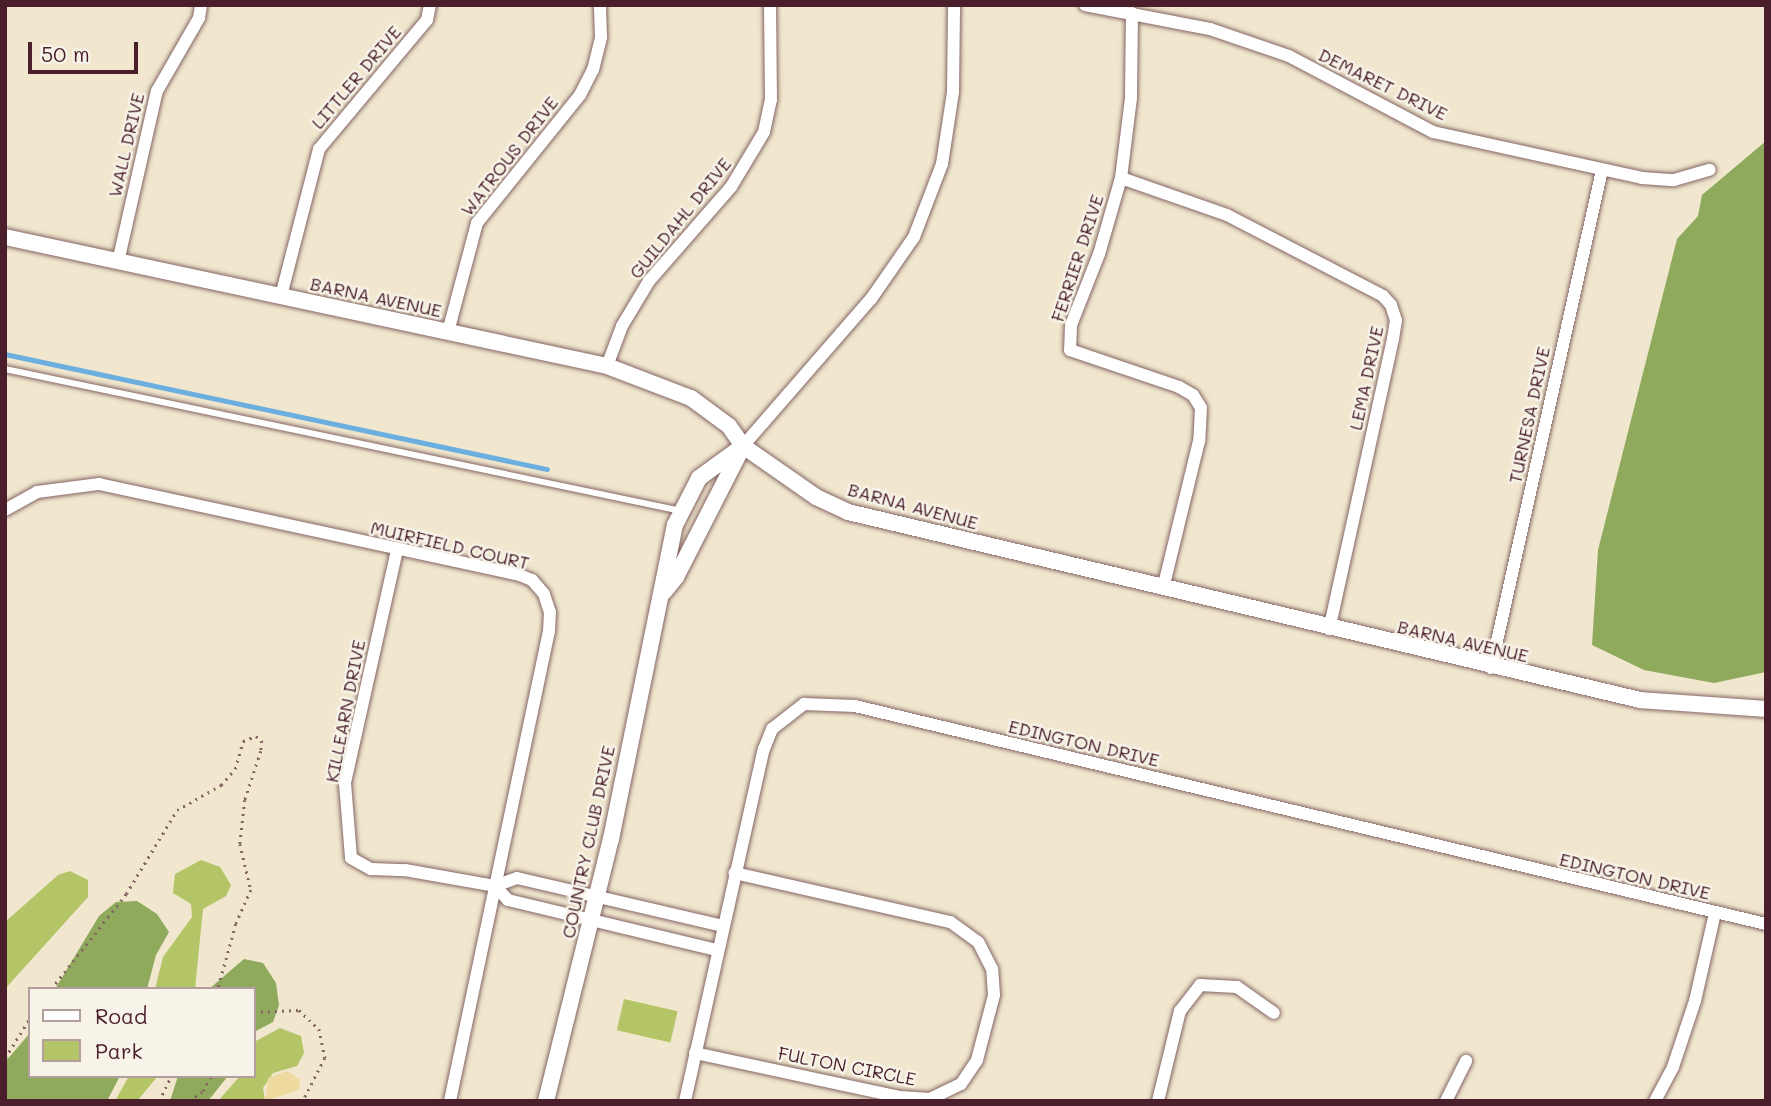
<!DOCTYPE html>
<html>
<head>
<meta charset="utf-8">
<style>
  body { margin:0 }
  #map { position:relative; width:1771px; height:1106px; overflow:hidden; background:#f0e7ce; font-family:Mali,sans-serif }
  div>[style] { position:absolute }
  .green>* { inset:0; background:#b4c568; transform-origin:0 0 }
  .forest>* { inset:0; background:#8faa5c }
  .sand>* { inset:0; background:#eeda9e }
  .stream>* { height:4.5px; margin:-2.25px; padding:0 2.25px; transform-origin:2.25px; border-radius:2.25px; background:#6baee0 }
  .path>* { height:2.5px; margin-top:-1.25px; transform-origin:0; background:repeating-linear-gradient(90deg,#846564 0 2px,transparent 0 7px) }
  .roads { filter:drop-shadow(0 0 2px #846564) drop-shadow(0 0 2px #846564) }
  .service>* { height:6px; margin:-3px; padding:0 3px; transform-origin:3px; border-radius:3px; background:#fff }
  .minor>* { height:12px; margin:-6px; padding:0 6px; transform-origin:6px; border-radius:6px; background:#fff }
  .tertiary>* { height:16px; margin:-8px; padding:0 8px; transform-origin:8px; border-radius:8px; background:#fff }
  span { translate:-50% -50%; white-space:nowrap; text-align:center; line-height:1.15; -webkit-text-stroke:5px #f7f3e8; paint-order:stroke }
  .street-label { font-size:18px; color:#4a1f2b }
  .frame { position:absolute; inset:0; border:7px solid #4a1f2b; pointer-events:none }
  .legend { position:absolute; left:28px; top:987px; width:228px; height:91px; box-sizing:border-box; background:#f7f3e8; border:2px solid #b29e9c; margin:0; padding:9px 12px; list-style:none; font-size:21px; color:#4a1f2b }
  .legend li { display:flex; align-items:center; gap:14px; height:35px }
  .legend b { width:35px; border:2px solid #b29e9c }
  .scale { position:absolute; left:28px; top:42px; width:110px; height:32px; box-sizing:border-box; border:4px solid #4a1f2b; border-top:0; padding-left:9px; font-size:21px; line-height:24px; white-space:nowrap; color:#4a1f2b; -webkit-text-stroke:5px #f7f3e8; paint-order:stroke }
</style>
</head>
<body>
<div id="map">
  <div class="green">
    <div style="clip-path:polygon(201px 860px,220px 867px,231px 885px,226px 896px,203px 909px,195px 989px,155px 989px,163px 957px,192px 917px,191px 904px,173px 893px,175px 874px)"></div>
    <div style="clip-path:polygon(70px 871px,88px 880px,88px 897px,5px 989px,5px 922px,58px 875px)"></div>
    <div style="left:624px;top:999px;width:55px;height:32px;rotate:13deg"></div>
    <div style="clip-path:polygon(280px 1028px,301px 1036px,304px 1053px,297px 1066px,273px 1073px,263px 1088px,265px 1101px,218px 1101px,240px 1076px,254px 1076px,254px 1042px)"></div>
    <div style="clip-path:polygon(129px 1076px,158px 1076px,137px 1101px,115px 1101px)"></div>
  </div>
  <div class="forest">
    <div style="clip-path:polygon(1766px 141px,1766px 672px,1714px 683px,1644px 670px,1592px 645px,1598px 550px,1677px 239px,1698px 216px,1702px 195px)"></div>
    <div style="clip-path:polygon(137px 901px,157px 914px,169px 932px,156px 955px,147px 989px,55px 989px,99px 916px,116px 902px)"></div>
    <div style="clip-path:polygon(244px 959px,263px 963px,276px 983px,279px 1005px,273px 1022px,254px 1032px,254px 989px,209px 989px)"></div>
    <div style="clip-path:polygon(30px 1033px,30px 1076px,120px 1076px,107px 1101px,5px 1101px,5px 1062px)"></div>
    <div style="clip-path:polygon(178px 1076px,228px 1076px,208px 1101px,170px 1101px)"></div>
  </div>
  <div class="sand">
    <div style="clip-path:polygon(287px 1071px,300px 1079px,299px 1090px,265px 1101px,268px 1078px)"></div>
  </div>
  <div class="stream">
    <div style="left:5px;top:354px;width:554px;rotate:11.98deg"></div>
  </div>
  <div class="path">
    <div style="left:51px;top:989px;width:121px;rotate:-51.7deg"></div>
    <div style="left:126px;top:894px;width:98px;rotate:-58.7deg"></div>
    <div style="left:177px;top:810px;width:51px;rotate:-29.6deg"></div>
    <div style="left:221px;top:785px;width:21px;rotate:-49deg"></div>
    <div style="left:235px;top:769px;width:29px;rotate:-74deg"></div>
    <div style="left:243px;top:741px;width:14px;rotate:-21deg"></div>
    <div style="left:256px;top:736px;width:8px;rotate:40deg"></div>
    <div style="left:262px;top:741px;width:10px;rotate:96deg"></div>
    <div style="left:261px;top:751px;width:52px;rotate:108.1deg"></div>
    <div style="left:245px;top:800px;width:44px;rotate:96.5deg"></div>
    <div style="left:240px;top:844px;width:47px;rotate:76.6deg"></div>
    <div style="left:251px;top:890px;width:37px;rotate:114deg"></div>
    <div style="left:236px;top:924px;width:67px;rotate:105.5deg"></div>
    <div style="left:254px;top:1012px;width:45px;rotate:-2.5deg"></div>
    <div style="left:299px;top:1010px;width:28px;rotate:44deg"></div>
    <div style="left:319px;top:1029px;width:30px;rotate:78deg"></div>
    <div style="left:325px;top:1058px;width:48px;rotate:117.1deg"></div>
    <div style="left:5px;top:1058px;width:47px;rotate:-58deg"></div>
    <div style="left:159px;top:1101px;width:28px;rotate:-64deg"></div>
    <div style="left:189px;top:1101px;width:17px;rotate:-36deg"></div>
    <div style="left:203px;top:1091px;width:17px;rotate:-62deg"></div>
  </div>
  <div class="roads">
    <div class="service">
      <div style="left:5px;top:369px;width:691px;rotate:11.86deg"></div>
    </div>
    <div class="minor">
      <div style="left:1085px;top:5px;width:127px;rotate:10.9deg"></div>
      <div style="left:1210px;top:29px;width:83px;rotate:18.9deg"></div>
      <div style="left:1289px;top:56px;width:163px;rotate:27.8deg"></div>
      <div style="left:1433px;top:132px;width:214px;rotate:12.4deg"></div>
      <div style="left:1642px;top:178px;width:32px;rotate:4deg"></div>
      <div style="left:1674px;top:180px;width:37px;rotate:-16deg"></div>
      <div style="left:1132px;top:13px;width:85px;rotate:90.7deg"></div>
      <div style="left:1131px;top:98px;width:81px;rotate:97.1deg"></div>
      <div style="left:1121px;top:178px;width:79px;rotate:106.1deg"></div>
      <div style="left:1099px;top:254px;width:76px;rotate:111.5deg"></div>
      <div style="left:1071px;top:325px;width:25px;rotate:92deg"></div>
      <div style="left:1070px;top:350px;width:115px;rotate:18.7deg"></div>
      <div style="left:1179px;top:387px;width:16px;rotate:30deg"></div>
      <div style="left:1193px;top:395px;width:15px;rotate:58deg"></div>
      <div style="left:1201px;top:408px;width:33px;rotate:93deg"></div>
      <div style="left:1199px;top:441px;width:152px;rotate:103.7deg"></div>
      <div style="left:1121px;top:178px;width:112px;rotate:19.2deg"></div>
      <div style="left:1227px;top:215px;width:176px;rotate:27.4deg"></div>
      <div style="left:1383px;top:296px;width:12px;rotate:48deg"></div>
      <div style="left:1391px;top:305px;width:16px;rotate:72deg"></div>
      <div style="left:1396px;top:320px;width:19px;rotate:99deg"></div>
      <div style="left:1393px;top:339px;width:297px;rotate:102.4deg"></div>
      <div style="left:118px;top:262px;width:175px;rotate:-77.2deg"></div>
      <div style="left:157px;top:91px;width:84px;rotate:-60.1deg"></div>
      <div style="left:199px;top:18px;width:13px;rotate:-81deg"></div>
      <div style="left:281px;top:296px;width:152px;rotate:-75.5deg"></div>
      <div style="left:319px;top:149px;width:168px;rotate:-50.1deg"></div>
      <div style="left:427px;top:20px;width:15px;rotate:-79deg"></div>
      <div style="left:448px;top:332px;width:113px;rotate:-75.1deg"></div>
      <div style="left:477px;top:223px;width:164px;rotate:-51.2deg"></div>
      <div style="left:580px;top:95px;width:28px;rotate:-63deg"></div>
      <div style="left:593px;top:70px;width:34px;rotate:-76deg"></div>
      <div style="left:601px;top:37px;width:32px;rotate:-92deg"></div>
      <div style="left:607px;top:366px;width:43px;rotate:-69.4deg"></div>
      <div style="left:622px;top:326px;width:52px;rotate:-59deg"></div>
      <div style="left:649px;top:281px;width:125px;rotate:-48.9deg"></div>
      <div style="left:731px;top:187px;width:64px;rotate:-59deg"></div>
      <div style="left:764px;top:132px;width:33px;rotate:-78deg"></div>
      <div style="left:771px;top:100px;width:95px;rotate:-90.6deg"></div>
      <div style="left:743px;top:446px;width:195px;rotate:-49deg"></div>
      <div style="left:871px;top:299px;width:75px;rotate:-55.3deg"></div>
      <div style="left:914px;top:237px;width:78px;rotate:-69deg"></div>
      <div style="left:942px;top:164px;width:73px;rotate:-81.3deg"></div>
      <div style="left:953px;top:92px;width:87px;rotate:-89.3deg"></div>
      <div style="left:5px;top:510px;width:37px;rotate:-29deg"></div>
      <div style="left:37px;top:492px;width:63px;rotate:-7.4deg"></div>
      <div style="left:99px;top:484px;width:428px;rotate:12.2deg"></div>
      <div style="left:517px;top:574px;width:16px;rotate:22deg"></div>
      <div style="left:532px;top:580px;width:18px;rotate:49deg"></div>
      <div style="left:544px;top:594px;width:19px;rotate:72deg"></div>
      <div style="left:550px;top:612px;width:19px;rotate:93deg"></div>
      <div style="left:549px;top:631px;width:480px;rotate:101.9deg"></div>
      <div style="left:397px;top:550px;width:239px;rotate:102.6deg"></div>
      <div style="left:345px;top:783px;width:75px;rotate:85.4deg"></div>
      <div style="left:351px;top:858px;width:23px;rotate:29deg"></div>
      <div style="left:371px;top:869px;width:34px;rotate:2deg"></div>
      <div style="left:405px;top:870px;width:91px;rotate:10.1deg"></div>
      <div style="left:495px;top:886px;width:23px;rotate:-20deg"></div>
      <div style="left:517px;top:878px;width:212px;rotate:13.1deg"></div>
      <div style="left:1491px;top:668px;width:510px;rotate:-77.43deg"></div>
      <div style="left:495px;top:886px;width:19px;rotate:47deg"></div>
      <div style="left:508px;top:900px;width:215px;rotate:13.5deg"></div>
      <div style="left:695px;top:1053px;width:210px;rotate:12.1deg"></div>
      <div style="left:900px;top:1097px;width:30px;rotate:4deg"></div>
      <div style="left:930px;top:1099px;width:34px;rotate:-26deg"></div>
      <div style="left:961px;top:1084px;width:29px;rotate:-56deg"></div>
      <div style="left:977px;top:1060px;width:67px;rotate:-75.3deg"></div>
      <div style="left:994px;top:995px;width:26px;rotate:-94deg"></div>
      <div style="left:992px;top:969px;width:30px;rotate:-117deg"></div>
      <div style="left:978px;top:942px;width:34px;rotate:-144deg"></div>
      <div style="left:950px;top:922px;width:221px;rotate:-167.2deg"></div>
      <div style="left:685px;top:1101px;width:361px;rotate:-77.4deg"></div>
      <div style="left:764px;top:749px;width:22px;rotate:-68deg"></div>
      <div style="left:772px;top:729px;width:41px;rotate:-38deg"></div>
      <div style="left:804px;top:704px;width:51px;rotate:2.2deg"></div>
      <div style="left:855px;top:706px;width:937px;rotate:13.46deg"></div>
      <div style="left:1158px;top:1101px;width:93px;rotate:-76.3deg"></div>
      <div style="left:1180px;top:1011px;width:33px;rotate:-52deg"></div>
      <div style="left:1200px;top:985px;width:37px;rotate:3deg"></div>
      <div style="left:1237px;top:987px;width:45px;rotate:35.1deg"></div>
      <div style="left:1446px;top:1101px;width:45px;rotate:-63.4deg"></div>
      <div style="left:1655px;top:1101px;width:38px;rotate:-62deg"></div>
      <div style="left:1673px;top:1067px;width:70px;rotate:-71.6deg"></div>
      <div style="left:1695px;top:1001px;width:90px;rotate:-77.2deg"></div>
    </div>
    <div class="tertiary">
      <div style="left:5px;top:237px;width:616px;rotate:12.09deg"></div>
      <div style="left:607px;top:366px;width:90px;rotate:20.9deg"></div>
      <div style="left:691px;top:398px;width:47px;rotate:36.4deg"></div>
      <div style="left:729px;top:426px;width:24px;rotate:55deg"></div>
      <div style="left:743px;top:446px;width:89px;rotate:34.9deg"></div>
      <div style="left:816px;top:497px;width:35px;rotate:25deg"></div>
      <div style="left:848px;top:512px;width:814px;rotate:13.35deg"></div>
      <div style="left:1640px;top:700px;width:126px;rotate:4.1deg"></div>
      <div style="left:664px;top:592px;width:19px;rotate:-51deg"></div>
      <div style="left:676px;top:577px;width:147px;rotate:-62.9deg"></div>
      <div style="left:546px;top:1101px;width:270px;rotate:-76.1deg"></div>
      <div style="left:611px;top:839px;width:320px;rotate:-78.5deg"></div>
      <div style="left:675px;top:525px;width:53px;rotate:-62.9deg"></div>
      <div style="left:699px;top:478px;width:54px;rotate:-36deg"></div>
    </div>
  </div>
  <div class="street-label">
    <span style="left:356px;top:77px;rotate:-50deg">LITTLER DRIVE</span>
    <span style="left:1383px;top:84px;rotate:26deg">DEMARET DRIVE</span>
    <span style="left:126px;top:145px;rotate:-77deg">WALL DRIVE</span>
    <span style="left:509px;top:156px;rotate:-52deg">WATROUS DRIVE</span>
    <span style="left:680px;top:218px;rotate:-51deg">GUILDAHL DRIVE</span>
    <span style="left:1077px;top:258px;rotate:-72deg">FERRIER DRIVE</span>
    <span style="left:376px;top:297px;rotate:12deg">BARNA AVENUE</span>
    <span style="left:1366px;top:378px;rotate:-78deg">LEMA DRIVE</span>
    <span style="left:1529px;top:415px;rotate:-78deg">TURNESA DRIVE</span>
    <span style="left:913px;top:506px;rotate:15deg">BARNA AVENUE</span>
    <span style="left:450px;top:545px;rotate:13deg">MUIRFIELD COURT</span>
    <span style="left:1463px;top:641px;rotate:13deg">BARNA AVENUE</span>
    <span style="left:345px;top:711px;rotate:-79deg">KILLEARN DRIVE</span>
    <span style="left:1084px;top:743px;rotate:13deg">EDINGTON DRIVE</span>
    <span style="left:588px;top:842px;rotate:-78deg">COUNTRY CLUB DRIVE</span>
    <span style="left:1635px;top:876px;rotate:13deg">EDINGTON DRIVE</span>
    <span style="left:847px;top:1066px;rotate:11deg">FULTON CIRCLE</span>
  </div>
  <div class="frame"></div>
  <ul class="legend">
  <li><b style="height:9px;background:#fff"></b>Road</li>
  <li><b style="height:19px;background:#b4c568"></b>Park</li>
  </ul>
  <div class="scale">50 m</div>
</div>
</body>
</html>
